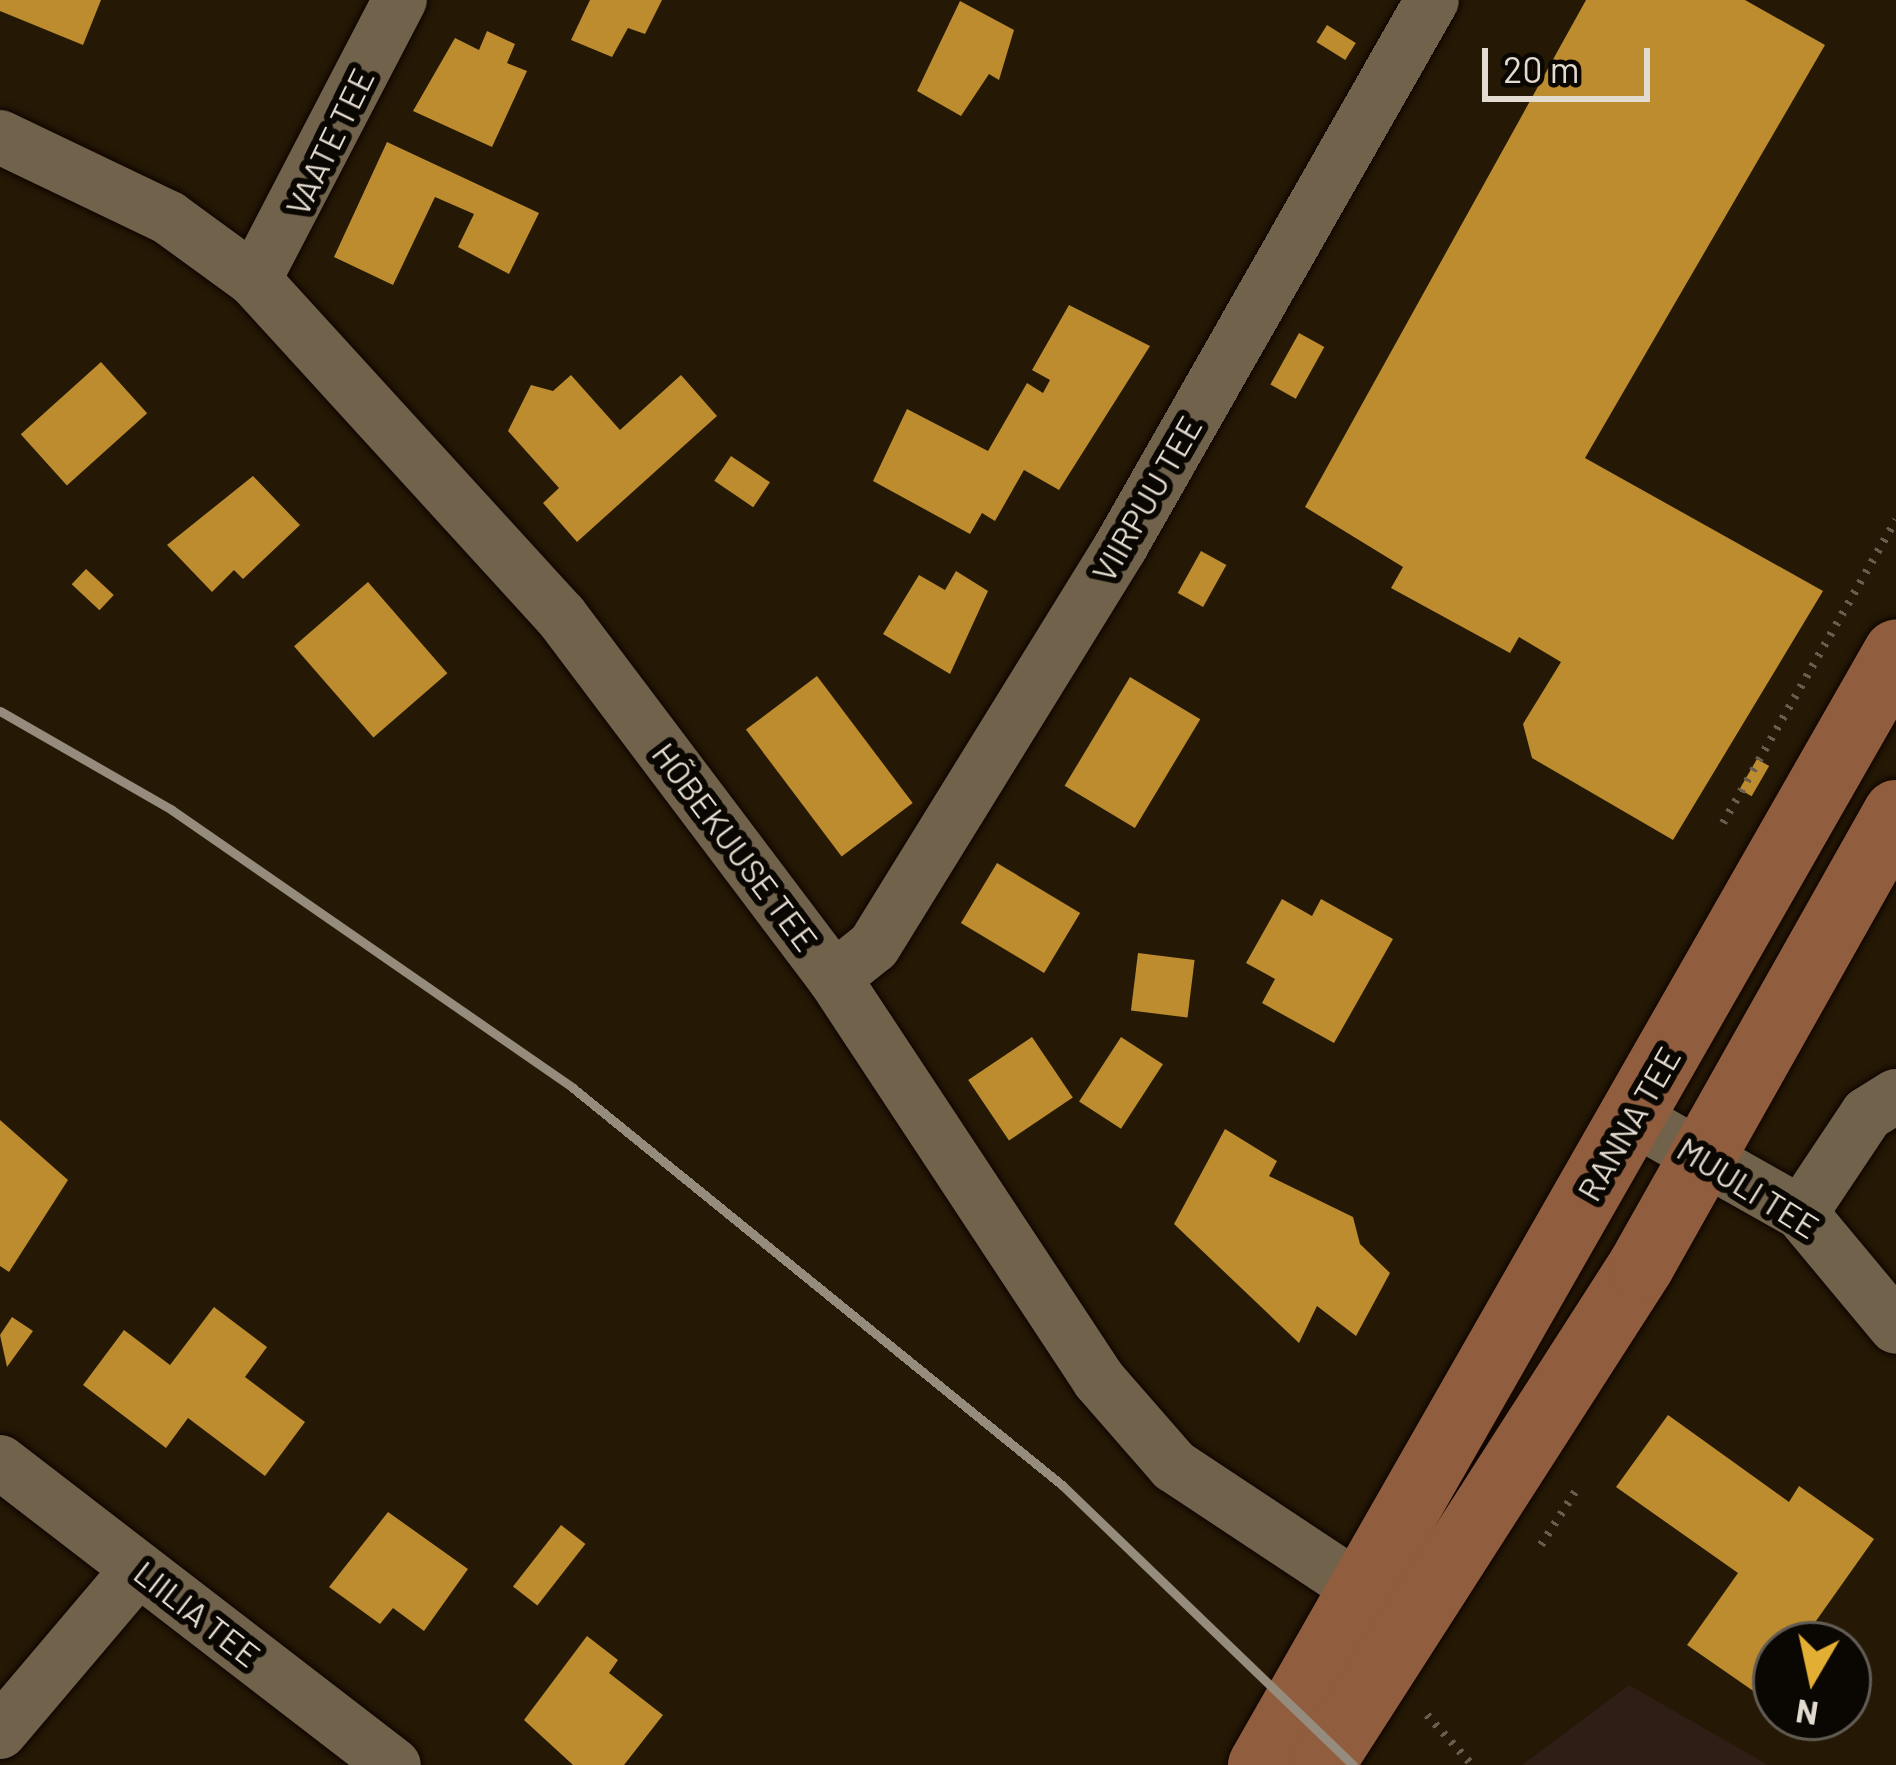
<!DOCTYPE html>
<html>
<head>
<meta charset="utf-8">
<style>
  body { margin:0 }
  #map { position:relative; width:1896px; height:1765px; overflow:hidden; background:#251905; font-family:Barlow,sans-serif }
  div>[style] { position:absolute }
  .commercial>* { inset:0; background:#2f1e16 }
  .building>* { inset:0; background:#bc8c2e; transform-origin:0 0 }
  .path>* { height:8px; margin-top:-4px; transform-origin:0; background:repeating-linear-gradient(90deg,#695e4d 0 3px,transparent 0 12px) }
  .roads { filter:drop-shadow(0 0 3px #0e0400) drop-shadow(0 0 3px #0e0400) }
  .street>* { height:54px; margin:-27px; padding:0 27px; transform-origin:27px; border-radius:27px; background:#70624b }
  .secondary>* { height:66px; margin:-33px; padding:0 33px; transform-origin:33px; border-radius:33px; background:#905d3e }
  .rail>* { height:9px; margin:-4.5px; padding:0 4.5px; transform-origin:4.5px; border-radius:4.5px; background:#968c7d }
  span { translate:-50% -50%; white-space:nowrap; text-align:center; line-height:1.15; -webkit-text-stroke:12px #0a0601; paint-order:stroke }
  .street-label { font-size:33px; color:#e3dbcf }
  .north { position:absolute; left:1752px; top:1621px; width:120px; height:120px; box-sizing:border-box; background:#0a0601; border:3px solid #615b53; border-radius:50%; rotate:189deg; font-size:33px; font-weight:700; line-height:48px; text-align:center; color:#e3dbcf }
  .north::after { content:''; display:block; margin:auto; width:42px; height:54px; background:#e2af34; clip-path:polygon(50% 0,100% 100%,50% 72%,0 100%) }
  .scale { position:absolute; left:1482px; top:48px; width:168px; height:54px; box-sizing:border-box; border:6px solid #e3dbcf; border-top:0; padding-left:15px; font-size:36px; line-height:42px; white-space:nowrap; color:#e3dbcf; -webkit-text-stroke:9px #0a0601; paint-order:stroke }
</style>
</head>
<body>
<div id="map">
  <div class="commercial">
    <div style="clip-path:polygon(1629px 1685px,1768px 1765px,1522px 1765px)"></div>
  </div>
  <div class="building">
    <div style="clip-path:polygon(0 0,101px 0,83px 45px,0 11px)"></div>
    <div style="clip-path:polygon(590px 0,662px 0,645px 34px,628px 28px,612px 57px,571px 40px)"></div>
    <div style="clip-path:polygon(1586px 0,1745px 0,1825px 45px,1585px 458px,1823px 591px,1673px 840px,1532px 758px,1523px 724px,1561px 662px,1519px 637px,1510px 653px,1391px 588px,1403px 567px,1305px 507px)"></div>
    <div style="clip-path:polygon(960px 1px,1014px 30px,999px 80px,989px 74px,961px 116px,917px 91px)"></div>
    <div style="left:1327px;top:25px;width:34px;height:20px;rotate:32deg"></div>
    <div style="clip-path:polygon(487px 31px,515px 44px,507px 63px,527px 71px,492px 147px,413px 111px,455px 38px,479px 50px)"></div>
    <div style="clip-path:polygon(387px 142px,539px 213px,509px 274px,458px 247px,474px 214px,435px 197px,393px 285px,334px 257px)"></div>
    <div style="clip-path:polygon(1069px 305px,1150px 346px,1059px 490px,1024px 470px,995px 521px,982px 513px,970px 534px,873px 481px,907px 409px,988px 451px,1027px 383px,1043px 393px,1050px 380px,1032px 370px)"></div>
    <div style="left:1299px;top:333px;width:29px;height:59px;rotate:29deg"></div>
    <div style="left:101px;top:362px;width:69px;height:108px;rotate:48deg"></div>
    <div style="clip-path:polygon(571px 375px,620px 430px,681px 375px,717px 416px,577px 542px,543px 503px,559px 488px,508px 431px,531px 385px,553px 391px)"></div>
    <div style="left:731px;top:456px;width:47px;height:30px;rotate:34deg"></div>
    <div style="clip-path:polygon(253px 476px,300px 525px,243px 579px,234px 570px,212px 592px,167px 545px)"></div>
    <div style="left:1201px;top:551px;width:29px;height:48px;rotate:29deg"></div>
    <div style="left:86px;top:569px;width:38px;height:21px;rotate:43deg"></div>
    <div style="clip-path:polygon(956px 571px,988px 591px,950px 674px,883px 634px,919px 575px,945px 590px)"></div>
    <div style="left:368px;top:582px;width:121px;height:98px;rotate:49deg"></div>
    <div style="left:817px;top:676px;width:159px;height:89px;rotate:53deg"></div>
    <div style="left:1130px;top:677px;width:82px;height:127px;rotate:31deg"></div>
    <div style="left:1757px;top:759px;width:14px;height:35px;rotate:30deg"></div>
    <div style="left:997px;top:863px;width:97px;height:70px;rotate:31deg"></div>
    <div style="clip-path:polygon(1282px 899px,1312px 916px,1321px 899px,1393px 939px,1334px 1043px,1262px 1003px,1275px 979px,1246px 963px)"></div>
    <div style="left:1138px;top:953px;width:57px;height:58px;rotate:7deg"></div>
    <div style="left:1032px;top:1037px;width:73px;height:77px;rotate:56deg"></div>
    <div style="left:1121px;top:1037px;width:50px;height:77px;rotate:33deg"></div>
    <div style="clip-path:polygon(0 1120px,68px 1180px,9px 1272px,0 1266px)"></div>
    <div style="clip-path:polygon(1225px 1129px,1277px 1161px,1269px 1176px,1353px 1217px,1360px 1244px,1390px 1273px,1356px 1336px,1317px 1306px,1299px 1343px,1174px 1224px)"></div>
    <div style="clip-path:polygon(214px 1307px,267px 1347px,245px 1377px,305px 1422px,265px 1476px,188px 1418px,166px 1448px,83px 1385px,124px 1330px,170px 1365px)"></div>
    <div style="clip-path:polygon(12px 1317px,33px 1331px,7px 1367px,0 1335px)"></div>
    <div style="clip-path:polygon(1668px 1415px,1789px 1502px,1799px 1486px,1874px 1539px,1799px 1645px,1776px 1645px,1776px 1677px,1762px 1697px,1687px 1645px,1738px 1573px,1616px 1487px)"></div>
    <div style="clip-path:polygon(388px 1512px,468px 1569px,424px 1631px,393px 1608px,380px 1624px,329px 1587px)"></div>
    <div style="left:561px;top:1525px;width:31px;height:78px;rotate:38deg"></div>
    <div style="clip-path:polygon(587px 1636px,618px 1660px,609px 1673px,663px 1715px,624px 1765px,573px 1765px,524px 1720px)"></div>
  </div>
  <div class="path">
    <div style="left:1723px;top:823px;width:349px;rotate:-60.3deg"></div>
    <div style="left:1541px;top:1545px;width:63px;rotate:-57.3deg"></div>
    <div style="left:1427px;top:1715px;width:67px;rotate:48deg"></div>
  </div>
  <div class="roads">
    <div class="street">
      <div style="left:0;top:137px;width:187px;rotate:25.6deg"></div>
      <div style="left:169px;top:218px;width:105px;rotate:36.1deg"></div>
      <div style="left:254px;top:280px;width:455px;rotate:47.6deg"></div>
      <div style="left:561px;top:616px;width:453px;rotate:53deg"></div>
      <div style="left:834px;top:978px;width:481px;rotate:56.6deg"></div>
      <div style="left:1099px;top:1380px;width:114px;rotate:48.9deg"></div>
      <div style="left:1174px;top:1466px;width:265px;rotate:33.5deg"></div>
      <div style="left:254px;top:280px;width:316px;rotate:-62.5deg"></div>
      <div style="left:834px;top:978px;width:51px;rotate:-38.7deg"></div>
      <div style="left:874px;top:946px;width:470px;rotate:-58.3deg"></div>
      <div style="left:1121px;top:546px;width:628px;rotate:-60.33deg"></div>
      <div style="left:1633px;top:1118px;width:193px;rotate:29.5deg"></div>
      <div style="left:1801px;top:1213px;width:148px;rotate:50.2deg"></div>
      <div style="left:1801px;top:1213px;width:119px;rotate:-56.3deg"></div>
      <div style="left:1867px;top:1114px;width:34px;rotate:-32deg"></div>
      <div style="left:0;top:1462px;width:497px;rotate:37.6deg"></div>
      <div style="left:0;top:1732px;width:214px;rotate:-49.7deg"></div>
    </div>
    <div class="secondary">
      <div style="left:1261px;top:1765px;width:1281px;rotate:-60.27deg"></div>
      <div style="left:1321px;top:1765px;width:593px;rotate:-57.33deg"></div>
      <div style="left:1641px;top:1266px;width:520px;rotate:-60.62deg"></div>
    </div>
  </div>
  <div class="rail">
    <div style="left:0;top:711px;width:198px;rotate:29.9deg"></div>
    <div style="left:172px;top:810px;width:488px;rotate:34.7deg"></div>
    <div style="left:573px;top:1088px;width:630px;rotate:39.07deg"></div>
    <div style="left:1062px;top:1485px;width:404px;rotate:43.9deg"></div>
  </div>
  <div class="street-label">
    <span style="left:330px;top:142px;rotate:-64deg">VAATE TEE</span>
    <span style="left:1147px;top:499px;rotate:-60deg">VIIRPUU TEE</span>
    <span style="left:735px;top:847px;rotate:53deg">HÕBEKUUSE TEE</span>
    <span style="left:1629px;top:1124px;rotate:-60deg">RANNA TEE</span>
    <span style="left:1748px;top:1188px;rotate:32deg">MUULI TEE</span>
    <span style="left:197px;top:1614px;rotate:38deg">LIILIA TEE</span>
  </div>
  <div class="north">N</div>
  <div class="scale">20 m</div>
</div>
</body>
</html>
